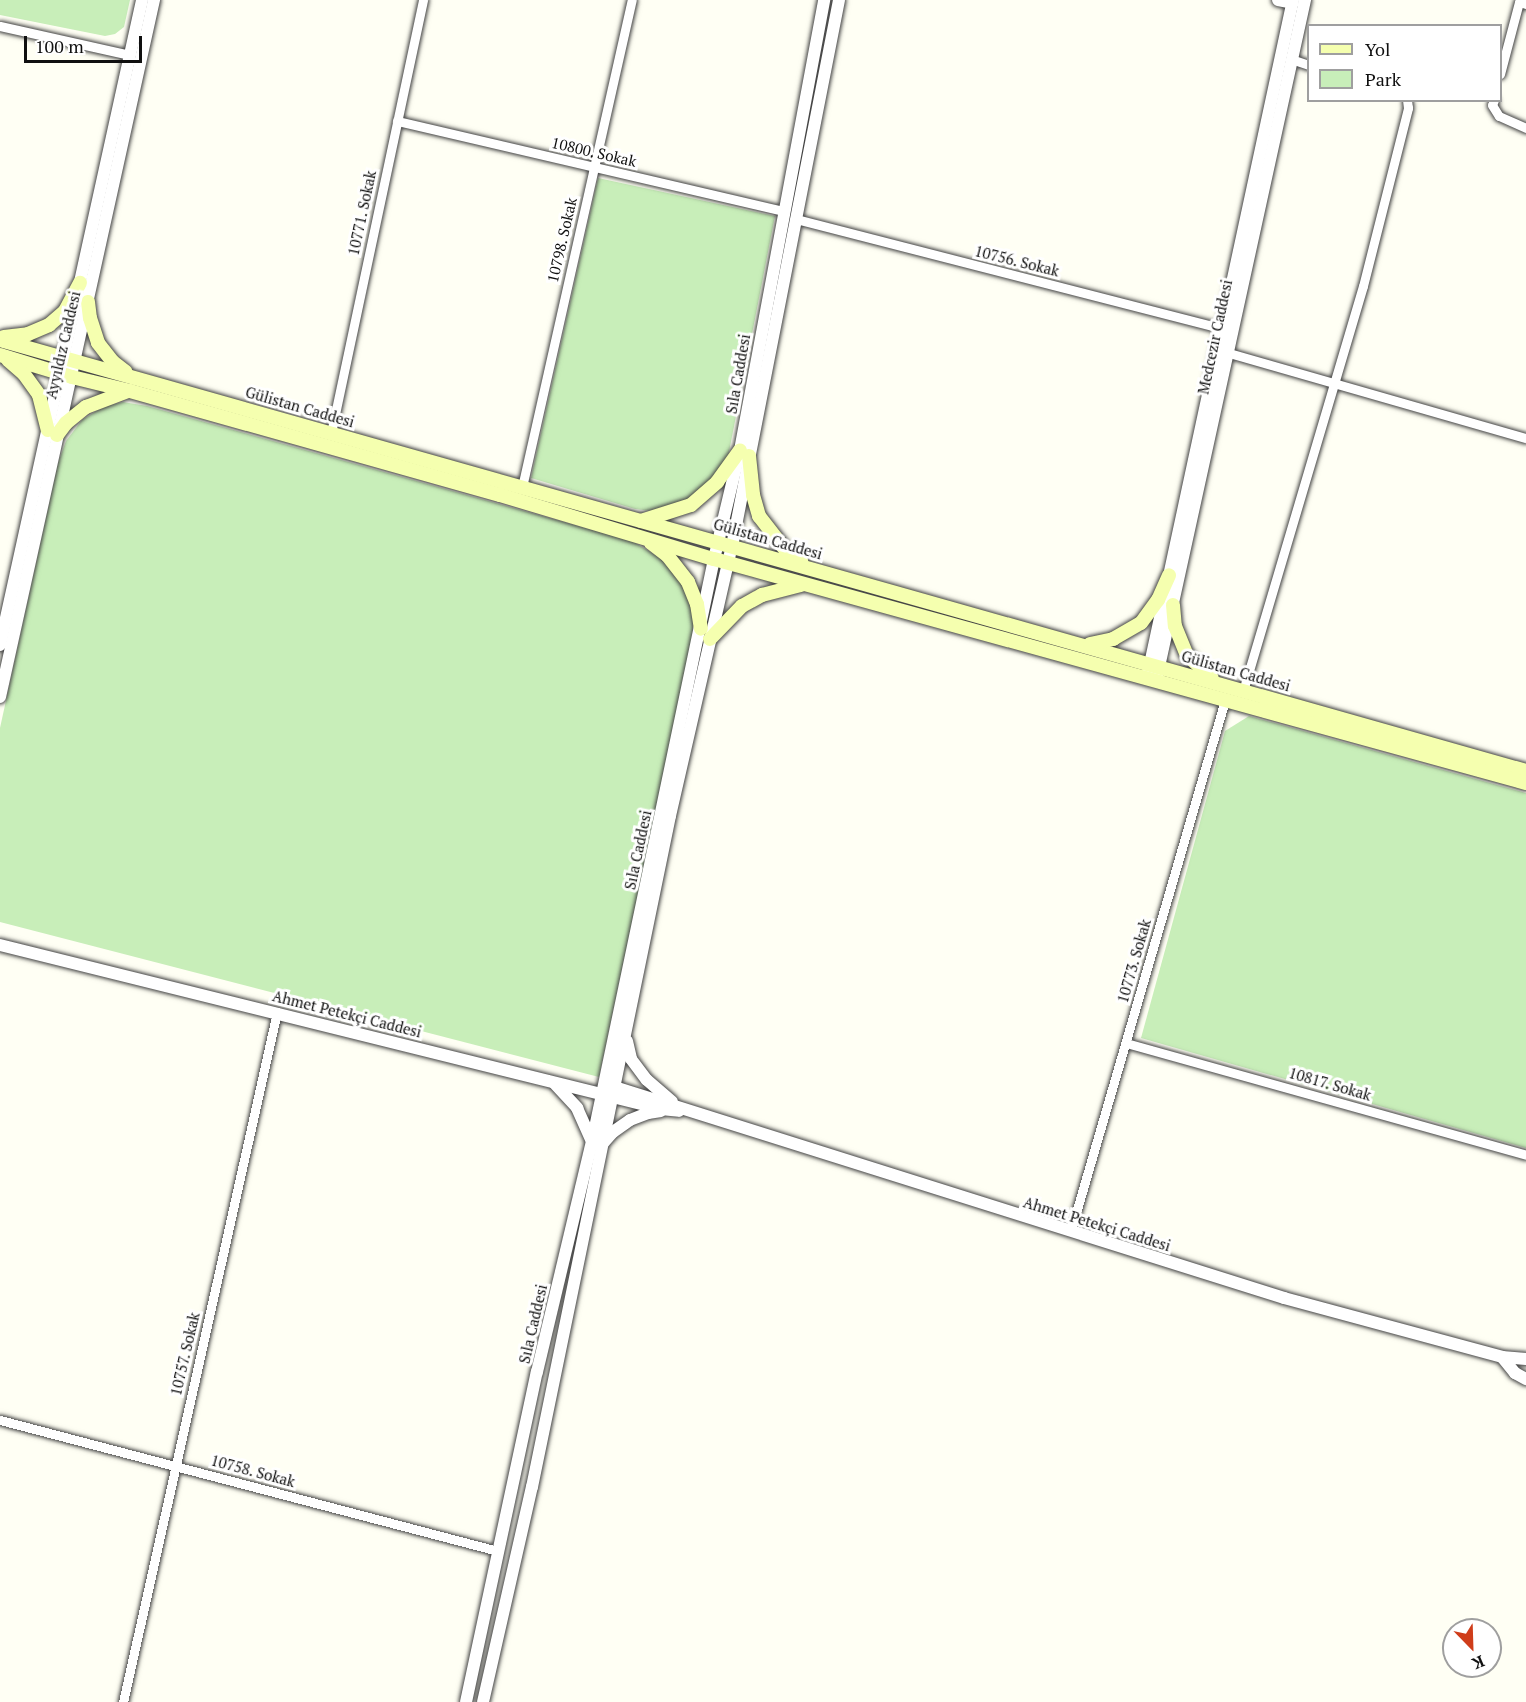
<!DOCTYPE html>
<html>
<head>
<meta charset="utf-8">
<style>
  body { margin:0 }
  #map { position:relative; width:1526px; height:1702px; overflow:hidden; background:#fffff4; font-family:"PT Serif",serif }
  div>[style] { position:absolute }
  .green>* { inset:0; background:#c8eeb9 }
  .roads { filter:drop-shadow(0 0 2px #434343) drop-shadow(0 0 2px #434343) }
  .minor>* { height:9px; margin:-4.5px; padding:0 4.5px; transform-origin:4.5px; border-radius:4.5px; background:#fff }
  .tertiary>* { height:12px; margin:-6px; padding:0 6px; transform-origin:6px; border-radius:6px; background:#fff }
  .secondary>* { height:14px; margin:-7px; padding:0 7px; transform-origin:7px; border-radius:7px; background:#f5ffaf }
  span { translate:-50% -50%; white-space:nowrap; text-align:center; line-height:1.15; -webkit-text-stroke:6px #fff; paint-order:stroke }
  .street-label { font-size:15px; color:#101010 }
  .legend { position:absolute; left:1307px; top:24px; width:195px; height:78px; box-sizing:border-box; background:#fff; border:2px solid #9f9f9f; margin:0; padding:8px 10px; list-style:none; font-size:18px; color:#101010 }
  .legend li { display:flex; align-items:center; gap:12px; height:30px }
  .legend b { width:30px; border:2px solid #9f9f9f }
  .north { position:absolute; left:1442px; top:1618px; width:60px; height:60px; box-sizing:border-box; background:#fff; border:2px solid #9f9f9f; border-radius:50%; rotate:157deg; font-size:16px; font-weight:700; line-height:24px; text-align:center; color:#101010 }
  .north::after { content:''; display:block; margin:auto; width:21px; height:27px; background:#cf3d1a; clip-path:polygon(50% 0,100% 100%,50% 72%,0 100%) }
  .scale { position:absolute; left:24px; top:36px; width:118px; height:27px; box-sizing:border-box; border:3px solid #101010; border-top:0; padding-left:8px; font-size:18px; line-height:21px; white-space:nowrap; color:#101010; -webkit-text-stroke:4px #fff; paint-order:stroke }
</style>
</head>
<body>
<div id="map">
  <div class="green">
    <div style="clip-path:polygon(0 0,130px 0,124px 27px,115px 34px,105px 36px,0 15px)"></div>
    <div style="clip-path:polygon(598px 178px,775px 216px,728px 457px,720px 471px,687px 501px,652px 511px,635px 509px,531px 478px)"></div>
    <div style="clip-path:polygon(123px 402px,147px 406px,632px 541px,662px 559px,678px 577px,688px 596px,694px 618px,692px 641px,599px 1077px,0 922px,0 728px,58px 463px,66px 441px,82px 420px,103px 407px)"></div>
    <div style="clip-path:polygon(1249px 716px,1526px 793px,1526px 1148px,1141px 1038px,1225px 731px)"></div>
  </div>
  <div class="roads">
    <div class="minor">
      <div style="left:0;top:26px;width:133px;rotate:12.6deg"></div>
      <div style="left:1291px;top:59px;width:18px;rotate:19deg"></div>
      <div style="left:1500px;top:74px;width:74px;rotate:-75.2deg"></div>
      <div style="left:1519px;top:2px;width:7px;rotate:16deg"></div>
      <div style="left:1494px;top:100px;width:5px;rotate:112deg"></div>
      <div style="left:1492px;top:105px;width:13px;rotate:58deg"></div>
      <div style="left:1499px;top:116px;width:30px;rotate:24deg"></div>
      <div style="left:397px;top:121px;width:396px;rotate:13.1deg"></div>
      <div style="left:796px;top:219px;width:446px;rotate:14.4deg"></div>
      <div style="left:1222px;top:351px;width:316px;rotate:16deg"></div>
      <div style="left:331px;top:433px;width:443px;rotate:-78deg"></div>
      <div style="left:522px;top:487px;width:499px;rotate:-77.3deg"></div>
      <div style="left:1243px;top:691px;width:422px;rotate:-73.5deg"></div>
      <div style="left:1363px;top:286px;width:184px;rotate:-75.8deg"></div>
      <div style="left:1408px;top:108px;width:8px;rotate:-97deg"></div>
      <div style="left:1126px;top:1043px;width:415px;rotate:15.6deg"></div>
      <div style="left:1071px;top:1230px;width:552px;rotate:-73.8deg"></div>
      <div style="left:0;top:1420px;width:515px;rotate:14.74deg"></div>
      <div style="left:123px;top:1702px;width:707px;rotate:-77.42deg"></div>
    </div>
    <div class="tertiary">
      <div style="left:1278px;top:0;width:15px;rotate:11deg"></div>
      <div style="left:0;top:645px;width:660px;rotate:-77.58deg"></div>
      <div style="left:1157px;top:676px;width:692px;rotate:-77.65deg"></div>
      <div style="left:1147px;top:678px;width:694px;rotate:-77.85deg"></div>
      <div style="left:0;top:697px;width:714px;rotate:-77.54deg"></div>
      <div style="left:0;top:945px;width:681px;rotate:13.93deg"></div>
      <div style="left:661px;top:1109px;width:18px;rotate:6deg"></div>
      <div style="left:627px;top:1041px;width:18px;rotate:77deg"></div>
      <div style="left:631px;top:1059px;width:26px;rotate:53deg"></div>
      <div style="left:647px;top:1080px;width:33px;rotate:41deg"></div>
      <div style="left:555px;top:1084px;width:33px;rotate:47deg"></div>
      <div style="left:577px;top:1108px;width:34px;rotate:66deg"></div>
      <div style="left:608px;top:1085px;width:709px;rotate:17.49deg"></div>
      <div style="left:1284px;top:1298px;width:226px;rotate:15.1deg"></div>
      <div style="left:1502px;top:1357px;width:24px;rotate:5deg"></div>
      <div style="left:604px;top:1142px;width:13px;rotate:-48deg"></div>
      <div style="left:613px;top:1132px;width:21px;rotate:-35deg"></div>
      <div style="left:630px;top:1120px;width:19px;rotate:-21deg"></div>
      <div style="left:648px;top:1113px;width:13px;rotate:-9deg"></div>
      <div style="left:1502px;top:1357px;width:21px;rotate:51deg"></div>
      <div style="left:1515px;top:1373px;width:13px;rotate:29deg"></div>
      <div style="left:466px;top:1702px;width:338px;rotate:-77.9deg"></div>
      <div style="left:537px;top:1372px;width:236px;rotate:-76.6deg"></div>
      <div style="left:592px;top:1142px;width:596px;rotate:-78.18deg"></div>
      <div style="left:714px;top:559px;width:112px;rotate:-76.6deg"></div>
      <div style="left:740px;top:450px;width:458px;rotate:-79.4deg"></div>
      <div style="left:483px;top:1702px;width:221px;rotate:-77.2deg"></div>
      <div style="left:532px;top:1487px;width:685px;rotate:-78.38deg"></div>
      <div style="left:670px;top:816px;width:277px;rotate:-77.1deg"></div>
      <div style="left:732px;top:546px;width:556px;rotate:-78.91deg"></div>
    </div>
    <div class="secondary">
      <div style="left:88px;top:302px;width:16px;rotate:83deg"></div>
      <div style="left:90px;top:318px;width:26px;rotate:72deg"></div>
      <div style="left:98px;top:343px;width:24px;rotate:52deg"></div>
      <div style="left:113px;top:362px;width:16px;rotate:38deg"></div>
      <div style="left:4px;top:337px;width:24px;rotate:-7deg"></div>
      <div style="left:28px;top:334px;width:23px;rotate:-23deg"></div>
      <div style="left:49px;top:325px;width:21px;rotate:-41deg"></div>
      <div style="left:65px;top:311px;width:32px;rotate:-62deg"></div>
      <div style="left:0;top:340px;width:1586px;rotate:15.77deg"></div>
      <div style="left:0;top:355px;width:75px;rotate:17deg"></div>
      <div style="left:72px;top:377px;width:60px;rotate:13.6deg"></div>
      <div style="left:130px;top:391px;width:384px;rotate:15.7deg"></div>
      <div style="left:500px;top:495px;width:223px;rotate:16.7deg"></div>
      <div style="left:714px;top:559px;width:842px;rotate:15.42deg"></div>
      <div style="left:8px;top:360px;width:21px;rotate:41deg"></div>
      <div style="left:24px;top:374px;width:26px;rotate:54deg"></div>
      <div style="left:39px;top:395px;width:36px;rotate:76deg"></div>
      <div style="left:57px;top:435px;width:15px;rotate:-53deg"></div>
      <div style="left:66px;top:423px;width:26px;rotate:-39deg"></div>
      <div style="left:86px;top:407px;width:45px;rotate:-20.9deg"></div>
      <div style="left:749px;top:456px;width:39px;rotate:84deg"></div>
      <div style="left:753px;top:495px;width:22px;rotate:74deg"></div>
      <div style="left:759px;top:516px;width:46px;rotate:52.1deg"></div>
      <div style="left:787px;top:552px;width:17px;rotate:33deg"></div>
      <div style="left:641px;top:521px;width:52px;rotate:-17.7deg"></div>
      <div style="left:691px;top:505px;width:35px;rotate:-41deg"></div>
      <div style="left:717px;top:482px;width:39px;rotate:-54deg"></div>
      <div style="left:651px;top:543px;width:20px;rotate:37deg"></div>
      <div style="left:667px;top:555px;width:34px;rotate:52deg"></div>
      <div style="left:688px;top:582px;width:24px;rotate:68deg"></div>
      <div style="left:697px;top:604px;width:25px;rotate:81deg"></div>
      <div style="left:1173px;top:605px;width:21px;rotate:85deg"></div>
      <div style="left:1175px;top:626px;width:31px;rotate:68deg"></div>
      <div style="left:1187px;top:655px;width:34px;rotate:43deg"></div>
      <div style="left:710px;top:639px;width:46px;rotate:-45.9deg"></div>
      <div style="left:742px;top:606px;width:23px;rotate:-29deg"></div>
      <div style="left:762px;top:595px;width:40px;rotate:-14.4deg"></div>
      <div style="left:1090px;top:644px;width:24px;rotate:-12deg"></div>
      <div style="left:1113px;top:639px;width:32px;rotate:-30deg"></div>
      <div style="left:1141px;top:623px;width:29px;rotate:-54deg"></div>
      <div style="left:1158px;top:600px;width:27px;rotate:-66deg"></div>
    </div>
  </div>
  <div class="street-label">
    <span style="left:594px;top:152px;rotate:13deg">10800. Sokak</span>
    <span style="left:362px;top:213px;rotate:-78deg">10771. Sokak</span>
    <span style="left:562px;top:240px;rotate:-77deg">10798. Sokak</span>
    <span style="left:1017px;top:261px;rotate:14deg">10756. Sokak</span>
    <span style="left:1215px;top:337px;rotate:-78deg">Medcezir Caddesi</span>
    <span style="left:63px;top:345px;rotate:-77deg">Ayyıldız Caddesi</span>
    <span style="left:738px;top:374px;rotate:-80deg">Sıla Caddesi</span>
    <span style="left:300px;top:407px;rotate:16deg">Gülistan Caddesi</span>
    <span style="left:768px;top:539px;rotate:16deg">Gülistan Caddesi</span>
    <span style="left:1236px;top:671px;rotate:16deg">Gülistan Caddesi</span>
    <span style="left:638px;top:850px;rotate:-78deg">Sıla Caddesi</span>
    <span style="left:1134px;top:961px;rotate:-74deg">10773. Sokak</span>
    <span style="left:347px;top:1014px;rotate:14deg">Ahmet Petekçi Caddesi</span>
    <span style="left:1330px;top:1084px;rotate:16deg">10817. Sokak</span>
    <span style="left:1097px;top:1224px;rotate:17deg">Ahmet Petekçi Caddesi</span>
    <span style="left:533px;top:1324px;rotate:-77deg">Sıla Caddesi</span>
    <span style="left:185px;top:1354px;rotate:-77deg">10757. Sokak</span>
    <span style="left:253px;top:1471px;rotate:15deg">10758. Sokak</span>
  </div>
  <ul class="legend">
  <li><b style="height:8px;background:#f5ffaf"></b>Yol</li>
  <li><b style="height:16px;background:#c8eeb9"></b>Park</li>
  </ul>
  <div class="north">K</div>
  <div class="scale">100 m</div>
</div>
</body>
</html>
